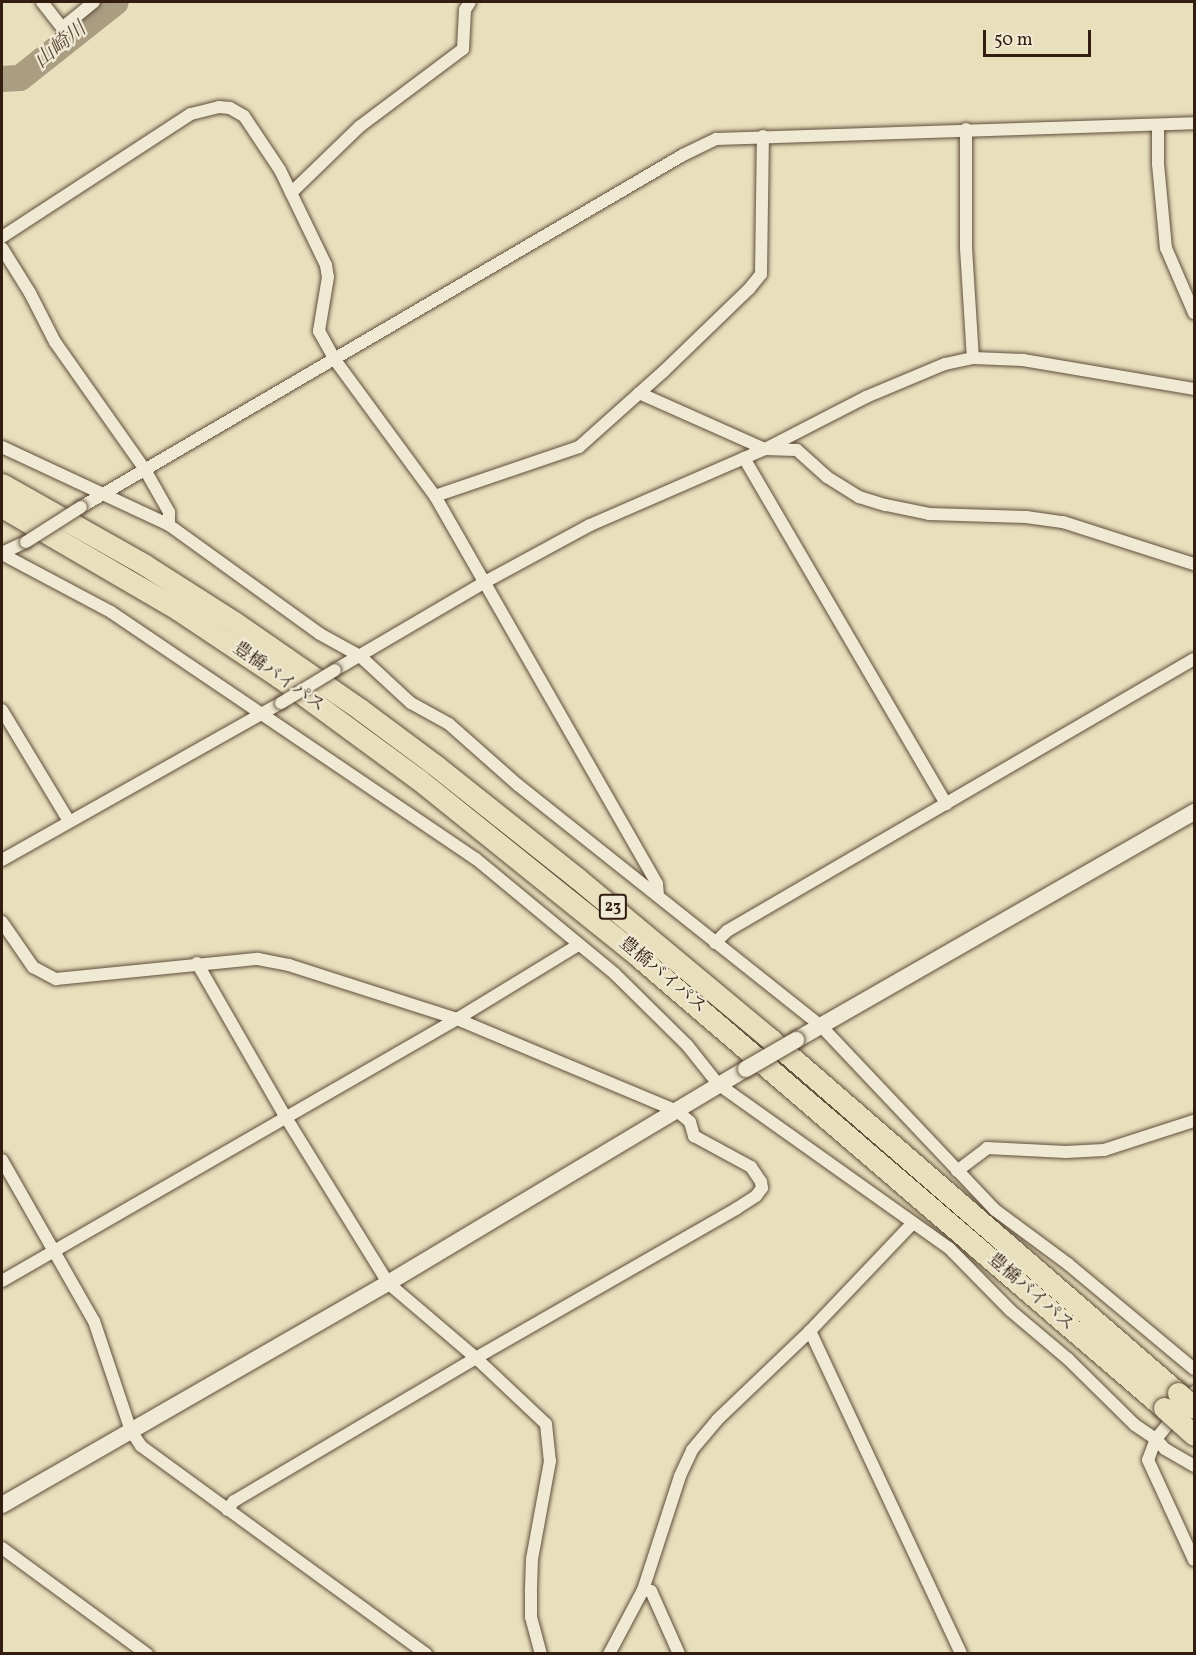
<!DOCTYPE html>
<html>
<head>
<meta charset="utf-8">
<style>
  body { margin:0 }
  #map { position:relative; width:1196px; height:1655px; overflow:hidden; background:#e8dfbd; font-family:Vollkorn,"Noto Serif JP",serif }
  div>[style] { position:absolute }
  .river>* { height:26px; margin:-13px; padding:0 13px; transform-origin:13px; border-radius:13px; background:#aa9d82 }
  .roads { filter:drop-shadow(0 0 2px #604e3b) drop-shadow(0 0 2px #604e3b) }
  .street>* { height:12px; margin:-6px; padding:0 6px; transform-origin:6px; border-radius:6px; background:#f0ead4 }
  .secondary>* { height:16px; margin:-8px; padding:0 8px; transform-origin:8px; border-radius:8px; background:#f0ead4 }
  .highway>* { height:21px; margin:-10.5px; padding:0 10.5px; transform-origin:10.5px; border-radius:10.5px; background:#e8dfbd }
  .bridges { filter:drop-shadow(0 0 2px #604e3b) drop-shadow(0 0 2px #604e3b) }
  .street-bridge>* { height:12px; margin:-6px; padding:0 6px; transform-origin:6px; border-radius:6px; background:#f0ead4 }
  .secondary-bridge>* { height:16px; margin:-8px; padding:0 8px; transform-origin:8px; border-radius:8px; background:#f0ead4 }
  .highway-bridge>* { height:21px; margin:-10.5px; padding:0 10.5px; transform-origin:10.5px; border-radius:10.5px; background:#e8dfbd }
  span { translate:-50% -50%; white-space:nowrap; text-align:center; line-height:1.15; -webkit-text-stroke:4.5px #f0ead4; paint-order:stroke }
  .shield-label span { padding:2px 4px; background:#f0ead4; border:2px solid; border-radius:4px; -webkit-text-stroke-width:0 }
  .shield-label { font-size:16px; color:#321d10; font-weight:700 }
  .street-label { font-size:18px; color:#321d10 }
  .water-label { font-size:20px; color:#5c4a38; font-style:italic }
  .frame { position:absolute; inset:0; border:3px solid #321d10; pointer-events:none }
  .scale { position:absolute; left:983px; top:30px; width:108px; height:27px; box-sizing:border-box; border:3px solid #321d10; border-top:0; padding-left:8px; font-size:18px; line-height:21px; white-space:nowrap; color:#321d10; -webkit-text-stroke:4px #f0ead4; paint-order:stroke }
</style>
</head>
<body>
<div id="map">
  <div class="river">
    <div style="left:2px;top:79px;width:18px;rotate:-3deg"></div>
    <div style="left:20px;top:78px;width:122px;rotate:-38.4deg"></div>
  </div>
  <div class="roads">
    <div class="street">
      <div style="left:42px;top:2px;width:33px;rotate:52deg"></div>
      <div style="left:62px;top:28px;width:41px;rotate:-39.1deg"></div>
      <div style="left:1158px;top:125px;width:39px;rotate:90deg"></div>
      <div style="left:1158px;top:164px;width:84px;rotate:84.6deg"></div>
      <div style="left:1166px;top:248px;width:71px;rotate:66.7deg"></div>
      <div style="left:966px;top:129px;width:119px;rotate:90deg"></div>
      <div style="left:966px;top:248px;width:110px;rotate:86.4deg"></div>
      <div style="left:291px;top:193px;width:95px;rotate:-44.1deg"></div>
      <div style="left:359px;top:127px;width:130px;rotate:-36.9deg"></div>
      <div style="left:463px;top:49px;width:39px;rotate:-87deg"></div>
      <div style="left:465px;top:10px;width:9px;rotate:-58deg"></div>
      <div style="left:2px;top:237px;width:225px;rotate:-33.1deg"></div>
      <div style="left:191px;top:114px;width:29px;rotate:-14deg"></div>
      <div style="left:219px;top:107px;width:11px;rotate:5deg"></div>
      <div style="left:230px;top:108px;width:16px;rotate:30deg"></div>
      <div style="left:244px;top:116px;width:65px;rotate:56.3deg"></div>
      <div style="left:280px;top:170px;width:106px;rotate:64.2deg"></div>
      <div style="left:326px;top:265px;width:12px;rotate:81deg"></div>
      <div style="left:328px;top:277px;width:55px;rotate:99.5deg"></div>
      <div style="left:319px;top:331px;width:33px;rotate:61deg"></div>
      <div style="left:335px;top:360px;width:169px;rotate:53.7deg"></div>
      <div style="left:435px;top:496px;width:447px;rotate:60.2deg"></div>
      <div style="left:657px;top:884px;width:11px;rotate:85deg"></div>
      <div style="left:2px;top:248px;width:53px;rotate:58.1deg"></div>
      <div style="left:30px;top:293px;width:55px;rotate:63deg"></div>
      <div style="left:55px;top:342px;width:154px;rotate:54.8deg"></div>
      <div style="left:144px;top:468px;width:51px;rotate:60.4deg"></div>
      <div style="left:169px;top:512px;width:13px;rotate:90deg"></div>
      <div style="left:639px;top:393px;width:138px;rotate:24deg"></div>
      <div style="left:765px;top:449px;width:32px;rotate:2deg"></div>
      <div style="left:797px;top:450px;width:40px;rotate:42deg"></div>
      <div style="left:827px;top:477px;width:38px;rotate:32deg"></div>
      <div style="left:859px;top:497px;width:28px;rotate:17deg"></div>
      <div style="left:886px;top:505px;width:44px;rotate:11.8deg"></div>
      <div style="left:929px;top:514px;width:97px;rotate:1.8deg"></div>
      <div style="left:1026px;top:517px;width:37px;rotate:8deg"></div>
      <div style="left:1063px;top:522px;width:138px;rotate:17.8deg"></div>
      <div style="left:2px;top:447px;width:184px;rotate:25deg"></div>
      <div style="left:169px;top:525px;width:186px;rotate:35.8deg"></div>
      <div style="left:320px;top:634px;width:46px;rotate:28.8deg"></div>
      <div style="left:360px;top:656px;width:69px;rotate:42.7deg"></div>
      <div style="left:411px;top:703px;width:43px;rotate:28.9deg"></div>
      <div style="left:449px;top:724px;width:92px;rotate:41.5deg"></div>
      <div style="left:518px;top:785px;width:387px;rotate:38.5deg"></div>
      <div style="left:821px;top:1026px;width:253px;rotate:46.6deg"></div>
      <div style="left:995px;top:1210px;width:91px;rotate:36.5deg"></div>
      <div style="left:1068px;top:1264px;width:164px;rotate:39.8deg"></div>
      <div style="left:744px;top:458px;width:401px;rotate:59.7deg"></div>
      <div style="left:435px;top:496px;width:152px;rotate:-18.8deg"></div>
      <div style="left:579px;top:447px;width:114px;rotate:-41.8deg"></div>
      <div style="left:664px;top:371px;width:118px;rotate:-44deg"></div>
      <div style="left:749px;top:289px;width:19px;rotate:-51deg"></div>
      <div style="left:761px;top:274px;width:138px;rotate:-89.2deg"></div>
      <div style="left:81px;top:507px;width:697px;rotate:-30.32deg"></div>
      <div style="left:683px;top:155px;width:37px;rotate:-26deg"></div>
      <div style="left:716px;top:139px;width:478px;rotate:-1.9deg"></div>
      <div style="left:2px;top:553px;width:26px;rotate:-25deg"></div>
      <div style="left:2px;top:554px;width:123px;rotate:28deg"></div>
      <div style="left:111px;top:612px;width:441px;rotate:34.1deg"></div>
      <div style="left:476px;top:859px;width:180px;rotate:39.6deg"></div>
      <div style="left:615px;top:974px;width:101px;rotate:44.6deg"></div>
      <div style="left:687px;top:1045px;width:50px;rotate:51.5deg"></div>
      <div style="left:718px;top:1084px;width:283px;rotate:35.4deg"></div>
      <div style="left:949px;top:1248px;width:88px;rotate:45.5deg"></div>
      <div style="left:1011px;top:1311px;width:75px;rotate:40.1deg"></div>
      <div style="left:1068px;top:1359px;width:94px;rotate:44.6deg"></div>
      <div style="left:1135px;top:1425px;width:25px;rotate:34deg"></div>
      <div style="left:1156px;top:1439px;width:13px;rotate:48deg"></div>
      <div style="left:1165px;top:1449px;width:34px;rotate:30deg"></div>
      <div style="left:335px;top:670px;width:174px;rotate:-30.4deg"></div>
      <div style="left:485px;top:582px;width:119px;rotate:-28.5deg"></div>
      <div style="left:590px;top:525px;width:191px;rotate:-23.5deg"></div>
      <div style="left:765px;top:449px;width:114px;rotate:-27.2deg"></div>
      <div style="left:866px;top:397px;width:86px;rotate:-22.7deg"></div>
      <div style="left:945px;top:364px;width:29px;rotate:-12deg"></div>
      <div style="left:973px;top:358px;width:50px;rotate:2.3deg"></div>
      <div style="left:1023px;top:360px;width:173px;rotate:9.6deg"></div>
      <div style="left:2px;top:710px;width:130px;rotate:58.9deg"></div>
      <div style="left:2px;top:860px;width:320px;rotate:-29.4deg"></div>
      <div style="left:2px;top:922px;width:55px;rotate:55.4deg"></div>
      <div style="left:33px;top:967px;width:26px;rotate:28deg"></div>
      <div style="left:56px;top:979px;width:203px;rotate:-5.7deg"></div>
      <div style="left:258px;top:959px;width:32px;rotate:11deg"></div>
      <div style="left:289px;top:965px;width:176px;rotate:17.8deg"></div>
      <div style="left:457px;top:1019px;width:238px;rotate:22.7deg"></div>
      <div style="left:677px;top:1111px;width:17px;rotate:40deg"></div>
      <div style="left:690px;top:1122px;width:15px;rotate:74deg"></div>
      <div style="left:694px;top:1136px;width:65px;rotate:28.5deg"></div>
      <div style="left:751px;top:1167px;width:18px;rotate:56deg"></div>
      <div style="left:761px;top:1182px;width:6px;rotate:81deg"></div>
      <div style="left:762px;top:1188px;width:10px;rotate:127deg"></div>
      <div style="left:756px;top:1196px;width:24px;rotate:147deg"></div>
      <div style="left:736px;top:1209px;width:300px;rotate:150.2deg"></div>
      <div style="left:476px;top:1358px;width:281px;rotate:149.4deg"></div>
      <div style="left:234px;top:1501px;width:11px;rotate:128deg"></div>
      <div style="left:715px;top:943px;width:17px;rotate:-45deg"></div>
      <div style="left:727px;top:931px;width:540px;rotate:-30.22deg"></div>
      <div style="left:197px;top:963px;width:177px;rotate:60.1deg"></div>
      <div style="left:285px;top:1116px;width:196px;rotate:58.3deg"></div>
      <div style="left:388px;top:1283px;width:116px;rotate:40.4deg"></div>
      <div style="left:476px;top:1358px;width:96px;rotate:43.3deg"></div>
      <div style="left:546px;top:1424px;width:37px;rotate:84deg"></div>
      <div style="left:550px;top:1461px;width:100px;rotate:100.4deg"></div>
      <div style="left:532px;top:1559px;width:33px;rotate:92deg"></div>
      <div style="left:531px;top:1592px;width:25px;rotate:90deg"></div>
      <div style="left:531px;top:1617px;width:38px;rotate:75deg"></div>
      <div style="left:2px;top:1160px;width:185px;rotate:60.3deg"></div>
      <div style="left:94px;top:1321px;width:116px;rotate:71.4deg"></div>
      <div style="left:131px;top:1431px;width:18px;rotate:56deg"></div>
      <div style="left:141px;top:1446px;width:353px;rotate:36.1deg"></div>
      <div style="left:957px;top:1171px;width:38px;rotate:-37deg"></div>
      <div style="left:987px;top:1148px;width:79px;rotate:2.9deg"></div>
      <div style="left:1066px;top:1152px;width:38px;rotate:-3deg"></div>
      <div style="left:1104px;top:1150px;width:95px;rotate:-17.9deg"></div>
      <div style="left:2px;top:1281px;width:525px;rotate:-29.93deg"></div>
      <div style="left:457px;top:1019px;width:142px;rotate:-31.4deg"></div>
      <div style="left:810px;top:1331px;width:357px;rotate:64.9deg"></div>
      <div style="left:1194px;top:1392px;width:60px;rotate:129deg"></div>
      <div style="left:1156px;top:1439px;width:22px;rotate:111deg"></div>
      <div style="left:1148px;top:1460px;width:110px;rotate:65.3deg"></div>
      <div style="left:2px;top:1548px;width:180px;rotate:36.2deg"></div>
      <div style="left:643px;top:1590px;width:8px;rotate:7deg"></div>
      <div style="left:651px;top:1591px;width:69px;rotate:66deg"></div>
      <div style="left:609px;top:1654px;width:72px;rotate:-62deg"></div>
      <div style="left:643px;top:1590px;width:120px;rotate:-72deg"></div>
      <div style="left:680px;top:1476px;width:29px;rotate:-65deg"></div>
      <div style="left:692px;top:1450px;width:40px;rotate:-50deg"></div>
      <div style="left:718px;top:1419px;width:127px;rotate:-43.7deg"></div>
      <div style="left:810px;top:1331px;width:149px;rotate:-46.4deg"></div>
    </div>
    <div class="secondary">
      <div style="left:796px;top:1040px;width:459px;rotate:-29.8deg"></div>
      <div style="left:2px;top:1505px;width:445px;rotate:-29.9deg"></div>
      <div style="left:388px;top:1283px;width:417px;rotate:-30.9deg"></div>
    </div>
    <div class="highway">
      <div style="left:2px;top:484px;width:164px;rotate:29.5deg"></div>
      <div style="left:145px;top:565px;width:106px;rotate:32.6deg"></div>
      <div style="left:234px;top:622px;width:155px;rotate:34.7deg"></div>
      <div style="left:361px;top:710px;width:92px;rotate:36.6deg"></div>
      <div style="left:435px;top:765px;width:181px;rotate:38.5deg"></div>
      <div style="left:577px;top:878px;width:249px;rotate:39.8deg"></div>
      <div style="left:768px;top:1037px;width:543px;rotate:40.97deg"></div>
      <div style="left:2px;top:507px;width:203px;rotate:30.2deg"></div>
      <div style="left:177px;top:609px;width:123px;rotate:33.7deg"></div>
      <div style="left:279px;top:677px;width:172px;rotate:36.3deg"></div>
      <div style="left:418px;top:779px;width:284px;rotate:38.8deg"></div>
      <div style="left:639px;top:957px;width:692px;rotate:40.66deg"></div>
    </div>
  </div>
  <div class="bridges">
    <div class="street-bridge">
      <div style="left:26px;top:542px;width:65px;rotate:-32.5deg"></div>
      <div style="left:281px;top:703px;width:63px;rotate:-31.4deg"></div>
    </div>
    <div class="secondary-bridge">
      <div style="left:746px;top:1069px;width:58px;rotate:-30.1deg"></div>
    </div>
    <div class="highway-bridge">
      <div style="left:1178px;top:1393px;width:22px;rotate:43deg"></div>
      <div style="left:1164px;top:1408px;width:40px;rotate:42deg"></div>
    </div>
  </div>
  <div class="shield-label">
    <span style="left:613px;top:907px">23</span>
  </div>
  <div class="street-label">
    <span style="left:278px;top:678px;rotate:35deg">豊橋バイパス</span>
    <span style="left:662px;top:976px;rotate:40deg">豊橋バイパス</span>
    <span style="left:1030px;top:1293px;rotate:41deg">豊橋バイパス</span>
  </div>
  <div class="water-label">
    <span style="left:61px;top:46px;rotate:-39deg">山崎川</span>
  </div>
  <div class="frame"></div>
  <div class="scale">50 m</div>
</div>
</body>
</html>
